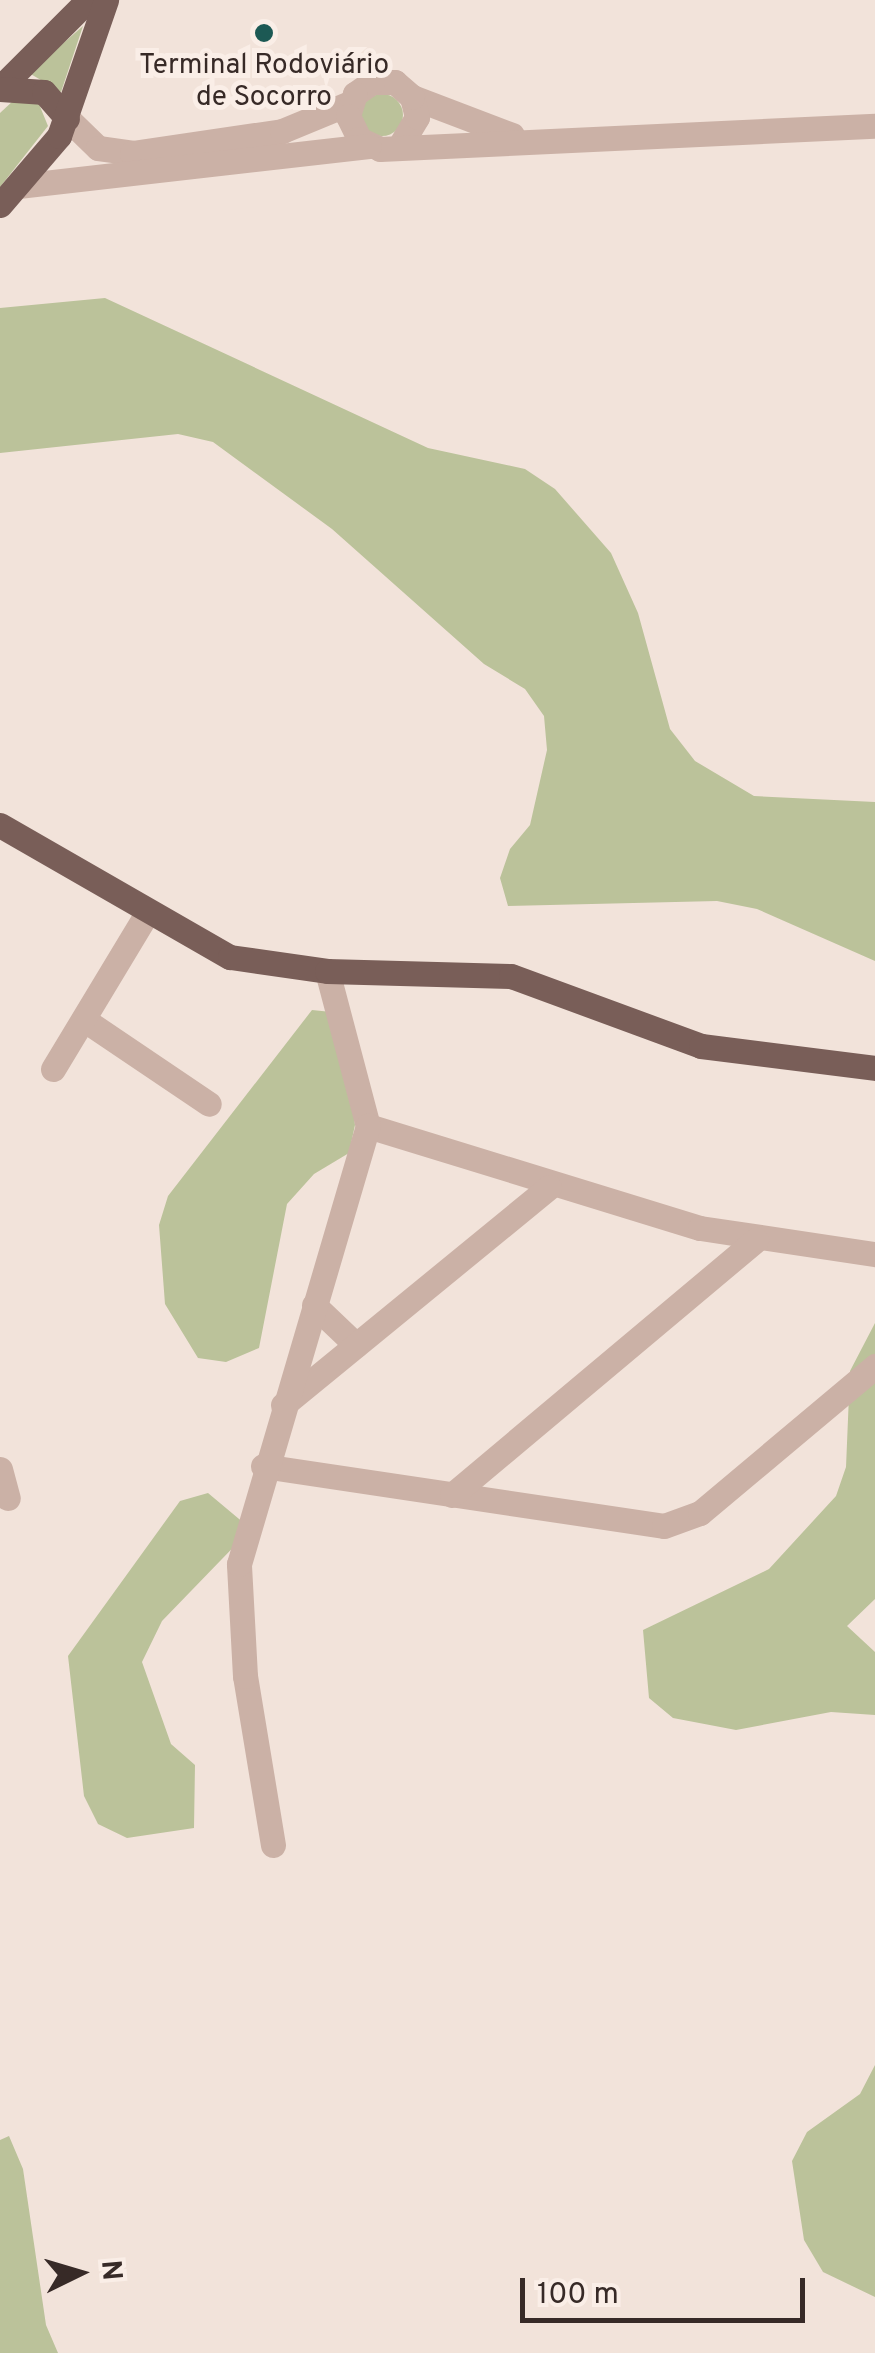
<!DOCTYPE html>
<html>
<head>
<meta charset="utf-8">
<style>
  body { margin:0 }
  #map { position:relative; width:875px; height:2353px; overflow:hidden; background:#f2e3da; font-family:Overpass,sans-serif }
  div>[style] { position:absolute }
  .green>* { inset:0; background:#bbc29a }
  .round { border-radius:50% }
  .minor>* { height:25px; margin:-12.5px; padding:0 12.5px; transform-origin:12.5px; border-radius:12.5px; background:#cbb1a6 }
  .major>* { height:25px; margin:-12.5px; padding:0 12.5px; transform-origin:12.5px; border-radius:12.5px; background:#795e58 }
  .dots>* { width:28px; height:28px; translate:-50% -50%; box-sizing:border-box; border:5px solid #faeee7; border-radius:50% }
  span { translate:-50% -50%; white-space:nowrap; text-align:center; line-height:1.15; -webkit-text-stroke:10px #faeee7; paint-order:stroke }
  .poi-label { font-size:28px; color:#372a27 }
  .north { position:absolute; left:30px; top:2223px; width:100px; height:100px; -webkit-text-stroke:8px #faeee7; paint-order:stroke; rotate:85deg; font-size:28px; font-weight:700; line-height:40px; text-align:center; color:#372a27 }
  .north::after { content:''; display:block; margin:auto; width:35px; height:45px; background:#372a27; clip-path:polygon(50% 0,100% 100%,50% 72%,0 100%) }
  .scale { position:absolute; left:520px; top:2278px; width:285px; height:45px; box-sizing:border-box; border:5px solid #372a27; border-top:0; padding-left:12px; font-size:30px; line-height:35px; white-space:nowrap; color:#372a27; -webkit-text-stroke:8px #faeee7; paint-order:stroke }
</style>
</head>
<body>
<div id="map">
  <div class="green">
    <div style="clip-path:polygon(83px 26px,61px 92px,29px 73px)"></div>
    <div class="round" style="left:361px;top:94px;width:42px;height:42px"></div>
    <div style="clip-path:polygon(14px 100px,39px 104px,48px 126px,0 187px,0 113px)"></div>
    <div style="clip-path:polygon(105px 298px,428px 448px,525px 469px,555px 489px,611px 553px,638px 613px,670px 729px,695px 761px,754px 796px,875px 802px,875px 961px,757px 909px,717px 901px,508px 906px,500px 878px,510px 849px,530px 825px,547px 750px,544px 716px,525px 689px,484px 664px,332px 529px,213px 442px,178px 434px,0 453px,0 308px)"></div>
    <div style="clip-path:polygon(312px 1010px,341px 1013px,355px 1125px,349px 1153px,314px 1174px,287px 1204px,259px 1348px,226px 1362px,198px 1358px,165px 1304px,159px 1225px,168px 1196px)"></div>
    <div style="clip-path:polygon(875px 1323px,875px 1599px,847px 1626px,875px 1652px,875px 1715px,831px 1712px,736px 1730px,673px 1718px,649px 1698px,643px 1630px,769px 1569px,836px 1496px,846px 1467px,850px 1371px)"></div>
    <div style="clip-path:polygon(208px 1493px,251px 1529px,162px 1621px,142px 1662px,171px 1744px,195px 1765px,194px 1828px,127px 1838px,98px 1824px,84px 1796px,68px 1656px,180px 1501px)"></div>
    <div style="clip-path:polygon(875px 2065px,875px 2297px,823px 2272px,804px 2240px,792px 2161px,807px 2132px,860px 2094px)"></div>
    <div style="clip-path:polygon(9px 2136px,23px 2169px,46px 2325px,58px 2353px,0 2353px,0 2140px)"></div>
  </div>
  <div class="minor">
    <div style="left:412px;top:97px;width:107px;rotate:20.8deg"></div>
    <div style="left:67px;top:118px;width:43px;rotate:44.1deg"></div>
    <div style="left:98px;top:148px;width:34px;rotate:8deg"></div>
    <div style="left:132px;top:153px;width:152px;rotate:-8.3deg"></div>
    <div style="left:282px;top:131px;width:74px;rotate:-22.4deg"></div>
    <div style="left:401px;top:144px;width:31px;rotate:-59deg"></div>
    <div style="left:417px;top:117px;width:21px;rotate:-104deg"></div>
    <div style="left:412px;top:97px;width:23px;rotate:-139deg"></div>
    <div style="left:395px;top:82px;width:23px;rotate:180deg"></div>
    <div style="left:372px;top:82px;width:21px;rotate:145deg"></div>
    <div style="left:355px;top:94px;width:23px;rotate:108deg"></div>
    <div style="left:348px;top:116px;width:25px;rotate:64deg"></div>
    <div style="left:359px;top:139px;width:23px;rotate:25deg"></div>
    <div style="left:380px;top:149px;width:496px;rotate:-2.7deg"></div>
    <div style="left:18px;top:186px;width:353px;rotate:-6.5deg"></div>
    <div style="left:327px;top:971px;width:160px;rotate:75.2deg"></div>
    <div style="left:368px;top:1126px;width:347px;rotate:17.1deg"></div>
    <div style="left:700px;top:1228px;width:177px;rotate:8.5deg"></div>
    <div style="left:86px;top:1021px;width:148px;rotate:34deg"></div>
    <div style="left:53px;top:1069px;width:180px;rotate:-58.9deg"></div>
    <div style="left:314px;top:1305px;width:58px;rotate:43.6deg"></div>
    <div style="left:283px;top:1405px;width:344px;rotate:-39.3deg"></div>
    <div style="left:263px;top:1466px;width:405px;rotate:8.5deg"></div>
    <div style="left:664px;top:1526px;width:38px;rotate:-20deg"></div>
    <div style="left:700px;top:1513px;width:229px;rotate:-40deg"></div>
    <div style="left:0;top:1469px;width:30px;rotate:75deg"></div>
    <div style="left:452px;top:1495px;width:397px;rotate:-40deg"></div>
    <div style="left:273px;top:1845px;width:171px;rotate:-99.4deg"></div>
    <div style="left:245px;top:1676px;width:112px;rotate:-93.1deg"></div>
    <div style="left:239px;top:1564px;width:457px;rotate:-73.6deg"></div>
  </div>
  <div class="major">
    <div style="left:0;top:88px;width:124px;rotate:-45deg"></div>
    <div style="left:0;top:89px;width:44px;rotate:3.9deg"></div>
    <div style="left:44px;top:92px;width:35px;rotate:49deg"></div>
    <div style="left:0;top:205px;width:91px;rotate:-49.5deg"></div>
    <div style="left:59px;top:136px;width:144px;rotate:-70.9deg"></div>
    <div style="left:0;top:825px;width:265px;rotate:29.9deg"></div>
    <div style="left:230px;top:957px;width:98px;rotate:8.2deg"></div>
    <div style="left:327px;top:971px;width:184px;rotate:1.6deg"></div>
    <div style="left:511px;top:976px;width:202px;rotate:20.2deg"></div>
    <div style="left:701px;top:1046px;width:175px;rotate:7.2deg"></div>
  </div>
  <div class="dots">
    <div style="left:264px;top:33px;background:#1c5954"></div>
  </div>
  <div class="poi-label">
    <span style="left:264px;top:82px">Terminal Rodoviário<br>de Socorro</span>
  </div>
  <div class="north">N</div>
  <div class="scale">100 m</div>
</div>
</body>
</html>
